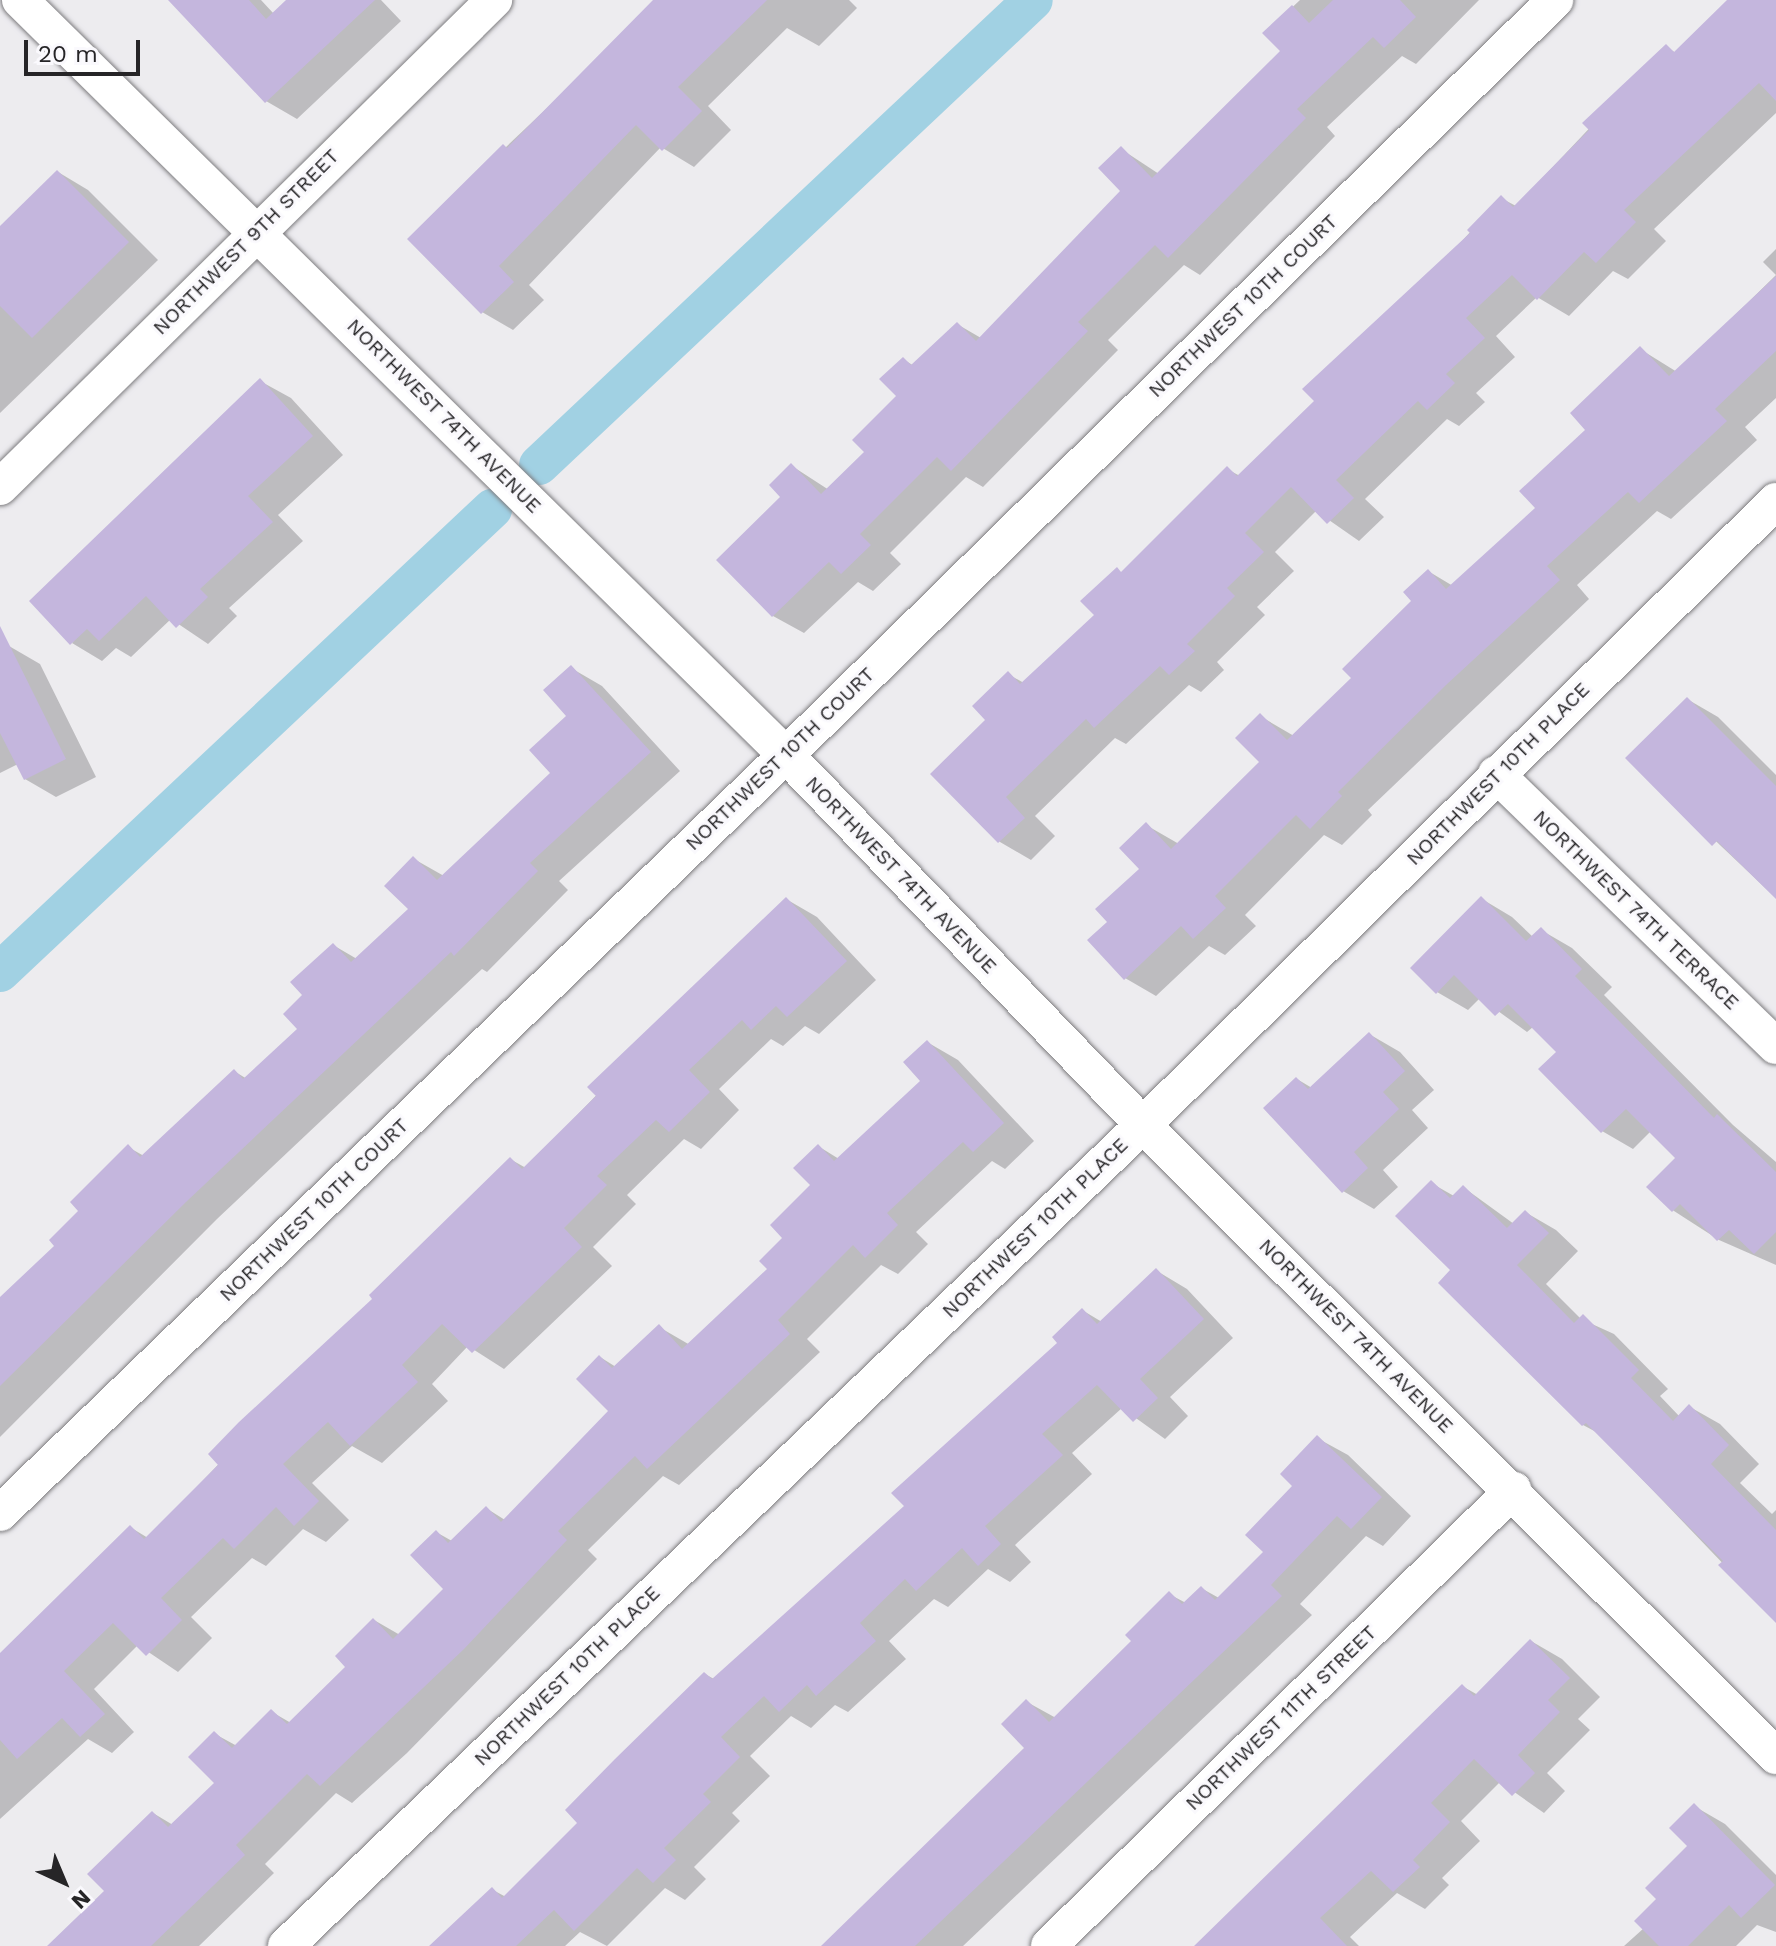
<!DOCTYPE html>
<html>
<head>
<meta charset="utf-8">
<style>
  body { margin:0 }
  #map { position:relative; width:1776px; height:1946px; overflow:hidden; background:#edecef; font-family:"Work Sans",sans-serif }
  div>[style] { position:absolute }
  .shadow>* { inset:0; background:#0003 }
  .canal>* { height:40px; margin:-20px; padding:0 20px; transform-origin:20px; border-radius:20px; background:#a1d1e3 }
  .building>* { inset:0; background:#c4b6dd }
  .roads { filter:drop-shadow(0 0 2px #7e7d80) drop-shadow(0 0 2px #7e7d80) }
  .minor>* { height:36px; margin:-18px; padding:0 18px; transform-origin:18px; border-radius:18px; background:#fff }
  span { translate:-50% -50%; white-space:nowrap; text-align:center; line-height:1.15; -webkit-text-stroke:6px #faf9fd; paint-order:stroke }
  .street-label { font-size:20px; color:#262527 }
  .north { position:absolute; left:24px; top:1842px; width:80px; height:80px; -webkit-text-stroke:6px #faf9fd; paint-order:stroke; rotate:136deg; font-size:22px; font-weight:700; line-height:32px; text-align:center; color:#262527 }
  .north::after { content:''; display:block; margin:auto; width:28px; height:36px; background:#262527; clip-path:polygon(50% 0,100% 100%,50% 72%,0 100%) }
  .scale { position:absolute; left:24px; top:40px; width:116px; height:36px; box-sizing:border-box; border:4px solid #262527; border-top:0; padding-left:10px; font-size:24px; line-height:28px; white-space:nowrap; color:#262527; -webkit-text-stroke:6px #faf9fd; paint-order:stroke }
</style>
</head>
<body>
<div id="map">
  <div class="shadow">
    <div style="clip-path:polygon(171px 0,261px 0,274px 14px,289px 0,381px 0,401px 21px,297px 119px,266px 101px)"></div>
    <div style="clip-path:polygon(661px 0,849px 0,857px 8px,819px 46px,787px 28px,708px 106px,731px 130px,694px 167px,661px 147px,529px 285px,544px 300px,513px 330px,482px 312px,409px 239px)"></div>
    <div style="clip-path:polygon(1300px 0,1479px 0,1416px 64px,1402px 56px,1327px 127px,1335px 136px,1200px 275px,1184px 265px,1108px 340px,1118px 350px,983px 487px,966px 477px,890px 553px,901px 564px,873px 591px,858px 582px,804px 633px,773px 616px,783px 497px,792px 466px,829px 490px,867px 452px,899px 395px,903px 359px,914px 366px,957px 324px,981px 338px,1123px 191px,1121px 149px,1159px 174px,1283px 51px,1265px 33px)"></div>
    <div style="clip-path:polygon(1730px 0,1776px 0,1776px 113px,1654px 229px,1666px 241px,1628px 279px,1613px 271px,1569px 316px,1537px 297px,1496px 336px,1515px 357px,1476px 393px,1485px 402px,1459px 426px,1447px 419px,1365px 499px,1384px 517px,1359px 541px,1316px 511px,1275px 552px,1294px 571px,1257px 607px,1265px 615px,1217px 662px,1224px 670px,1201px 692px,1189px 685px,1126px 744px,1115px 738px,1035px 816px,1055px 836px,1031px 860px,1000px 842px,933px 774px,988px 720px,1008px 674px,1024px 683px,1097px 616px,1123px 573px,1227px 469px,1240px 476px,1317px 401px,1501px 198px,1516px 206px,1666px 47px,1676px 53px)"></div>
    <div style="clip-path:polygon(58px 172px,88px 190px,158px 260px,0 413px,0 229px)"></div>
    <div style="clip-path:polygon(1776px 249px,1776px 398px,1745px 427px,1757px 440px,1671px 519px,1657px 511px,1577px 585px,1589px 599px,1368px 810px,1372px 815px,1342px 845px,1324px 835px,1245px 915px,1256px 926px,1225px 955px,1209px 946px,1156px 996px,1125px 978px,1110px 922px,1141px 869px,1146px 825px,1179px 844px,1261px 762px,1260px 716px,1294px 736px,1353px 678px,1414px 601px,1428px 571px,1453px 586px,1538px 508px,1640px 349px,1677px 372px,1776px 275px,1763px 262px)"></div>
    <div style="clip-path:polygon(260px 381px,291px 398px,343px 455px,278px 515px,303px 541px,229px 608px,237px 616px,208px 644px,171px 619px,131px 657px,116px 648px,102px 661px,72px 643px)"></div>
    <div style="clip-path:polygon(9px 646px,40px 664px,96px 777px,56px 797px,25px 779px,18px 764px,0 773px,0 651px)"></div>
    <div style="clip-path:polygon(571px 668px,602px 686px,680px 771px,559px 881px,568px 890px,487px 972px,482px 969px,217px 1219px,0 1437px,0 1300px,57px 1246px,128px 1147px,144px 1156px,234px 1071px,247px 1079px,300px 1029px,305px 995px,333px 945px,357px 959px,410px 909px,414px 859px,444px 876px,553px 773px,569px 716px)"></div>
    <div style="clip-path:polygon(1687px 699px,1718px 717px,1776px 775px,1776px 898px,1628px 758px)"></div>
    <div style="clip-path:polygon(786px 899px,817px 917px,876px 980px,819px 1034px,805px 1026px,783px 1046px,771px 1039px,719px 1089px,739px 1110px,701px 1149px,684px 1139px,627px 1195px,636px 1204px,593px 1247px,612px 1266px,504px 1369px,468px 1346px,432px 1384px,448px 1401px,382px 1463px,352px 1446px,312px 1483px,349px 1520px,326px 1542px,303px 1529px,266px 1566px,252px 1558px,191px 1617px,212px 1638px,178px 1672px,138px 1645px,94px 1689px,134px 1732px,112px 1753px,88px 1739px,0 1819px,0 1656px,130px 1527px,148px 1538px,510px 1159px,526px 1168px)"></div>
    <div style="clip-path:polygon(1482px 899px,1512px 917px,1533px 937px,1541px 930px,1572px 948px,1612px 987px,1604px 995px,1733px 1125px,1776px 1162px,1776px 1265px,1719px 1240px,1674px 1211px,1649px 1187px,1677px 1158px,1651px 1131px,1633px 1149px,1602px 1131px,1559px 1052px,1533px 1027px,1527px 1032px,1480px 998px,1468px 1010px,1437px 992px)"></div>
    <div style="clip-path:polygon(1369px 1034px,1400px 1052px,1434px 1090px,1412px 1110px,1428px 1128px,1383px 1170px,1398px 1187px,1374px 1209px,1343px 1191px,1297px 1079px,1312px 1088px)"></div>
    <div style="clip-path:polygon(927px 1042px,958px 1060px,1034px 1141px,1005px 1169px,992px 1161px,916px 1232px,928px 1244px,898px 1274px,881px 1265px,807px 1339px,820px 1352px,679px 1485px,663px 1476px,588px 1550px,597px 1559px,407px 1753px,352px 1803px,336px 1793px,265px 1864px,274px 1873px,199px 1946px,50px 1946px,107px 1892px,153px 1813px,173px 1825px,217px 1783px,215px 1734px,237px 1746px,272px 1712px,291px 1723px,348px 1667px,374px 1620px,400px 1635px,446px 1589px,436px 1532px,452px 1541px,486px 1508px,505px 1520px,611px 1411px,600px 1357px,616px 1367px,659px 1327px,690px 1345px,770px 1269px,813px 1185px,818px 1146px,839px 1159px,923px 1081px)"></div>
    <div style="clip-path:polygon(1431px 1183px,1454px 1196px,1463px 1187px,1514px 1224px,1525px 1212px,1556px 1230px,1578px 1251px,1546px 1284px,1581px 1319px,1614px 1334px,1668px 1389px,1660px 1396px,1680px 1417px,1690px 1407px,1720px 1424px,1759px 1464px,1740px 1483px,1772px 1514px,1776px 1510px,1776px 1619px,1598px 1433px,1583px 1425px,1453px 1270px)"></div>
    <div style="clip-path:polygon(1157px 1271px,1187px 1289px,1233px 1338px,1170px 1397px,1188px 1416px,1165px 1439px,1122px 1408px,1072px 1453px,1092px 1474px,1015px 1545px,1031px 1562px,1010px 1582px,988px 1569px,948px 1607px,934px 1599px,889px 1641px,906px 1659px,848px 1712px,835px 1705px,811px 1728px,791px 1716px,750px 1756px,770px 1776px,732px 1813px,740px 1821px,694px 1867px,706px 1879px,685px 1900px,665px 1888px,607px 1946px,580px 1932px,565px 1946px,432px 1946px,493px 1890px,506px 1897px,580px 1823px,705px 1674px,714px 1679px,906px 1506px,1060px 1343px,1082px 1310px,1102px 1322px)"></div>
    <div style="clip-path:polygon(1317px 1438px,1348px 1455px,1411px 1516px,1383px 1546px,1366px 1536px,1300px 1604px,1312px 1615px,963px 1946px,823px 1946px,1027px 1748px,1027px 1702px,1056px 1718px,1134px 1642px,1169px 1594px,1186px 1603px,1201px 1588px,1219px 1598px,1266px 1552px)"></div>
    <div style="clip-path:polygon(1531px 1641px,1562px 1659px,1600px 1697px,1578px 1719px,1590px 1730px,1547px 1773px,1565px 1791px,1544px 1813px,1500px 1782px,1461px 1821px,1480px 1841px,1442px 1878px,1449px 1885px,1425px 1909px,1397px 1893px,1350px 1937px,1359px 1946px,1200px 1946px,1462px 1686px,1478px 1695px)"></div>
    <div style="clip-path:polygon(1694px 1806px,1725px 1824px,1776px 1875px,1776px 1932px,1757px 1925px,1736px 1946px,1624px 1946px,1644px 1928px,1690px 1846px)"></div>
  </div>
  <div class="canal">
    <div style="left:539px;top:465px;width:678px;rotate:-43.27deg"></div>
    <div style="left:0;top:972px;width:676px;rotate:-43.26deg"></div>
  </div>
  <div class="building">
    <div style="clip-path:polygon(168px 0,249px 0,266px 19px,286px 0,375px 0,265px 103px)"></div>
    <div style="clip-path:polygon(653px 0,767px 0,678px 87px,702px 111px,662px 151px,636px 125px,499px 266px,514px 282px,481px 314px,407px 239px,503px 144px,507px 148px)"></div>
    <div style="clip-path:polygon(1333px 0,1400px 0,1416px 17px,1384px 48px,1373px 37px,1297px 109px,1306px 118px,1168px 258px,1155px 245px,1078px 322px,1088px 331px,951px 471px,937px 457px,860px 534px,871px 545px,841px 574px,829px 562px,772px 617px,716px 560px,780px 497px,769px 485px,791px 463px,821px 494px,864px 452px,852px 440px,896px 396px,879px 379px,903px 357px,911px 365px,957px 322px,976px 341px,1120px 191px,1098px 168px,1121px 146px,1152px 178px,1280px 51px,1262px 33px,1292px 5px,1309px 23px)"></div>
    <div style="clip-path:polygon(1727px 0,1776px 0,1776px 101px,1759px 83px,1624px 210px,1636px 222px,1596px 263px,1584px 252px,1537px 300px,1512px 275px,1466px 318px,1485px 338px,1446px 374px,1455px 383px,1427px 410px,1418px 401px,1336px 480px,1354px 498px,1327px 524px,1291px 487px,1245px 533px,1264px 552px,1227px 588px,1235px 596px,1187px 644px,1195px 651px,1169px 675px,1160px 666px,1094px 728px,1086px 719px,1006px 797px,1025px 818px,998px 843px,930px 774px,985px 720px,972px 706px,1008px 671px,1020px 684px,1094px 615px,1080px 601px,1117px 567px,1121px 572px,1227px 466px,1237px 476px,1314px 401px,1302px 389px,1470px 233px,1467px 230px,1501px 195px,1513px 207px,1589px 130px,1582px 123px,1666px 44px,1674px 52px)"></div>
    <div style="clip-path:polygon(57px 170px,129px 242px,32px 338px,0 306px,0 226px)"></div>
    <div style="clip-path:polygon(1776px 276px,1776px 351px,1715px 409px,1727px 421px,1639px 503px,1628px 492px,1547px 566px,1560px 580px,1446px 685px,1338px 792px,1342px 796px,1310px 829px,1296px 815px,1215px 896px,1226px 908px,1193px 939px,1181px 926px,1124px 980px,1087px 940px,1107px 922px,1095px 909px,1139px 869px,1119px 848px,1146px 822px,1171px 849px,1259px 762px,1235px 738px,1260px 713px,1287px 740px,1351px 678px,1342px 669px,1411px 601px,1403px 592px,1428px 569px,1446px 589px,1535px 508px,1519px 491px,1585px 430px,1570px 413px,1640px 346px,1669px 376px)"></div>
    <div style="clip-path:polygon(260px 378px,313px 436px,248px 496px,273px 522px,200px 589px,208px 597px,176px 628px,146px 596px,99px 641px,87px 629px,70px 645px,29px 601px)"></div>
    <div style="clip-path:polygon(0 626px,66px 759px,24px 780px,0 733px)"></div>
    <div style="clip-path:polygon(571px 665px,651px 752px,530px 863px,538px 871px,454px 956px,451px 952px,186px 1202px,0 1386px,0 1297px,54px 1246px,49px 1240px,78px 1211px,70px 1202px,128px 1144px,140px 1157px,234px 1069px,243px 1079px,297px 1029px,283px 1014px,302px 995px,290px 982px,333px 943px,351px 962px,408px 909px,384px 886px,413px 856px,437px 880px,550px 773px,529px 750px,566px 716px,543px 690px)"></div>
    <div style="clip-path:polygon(1687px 697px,1776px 786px,1776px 899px,1717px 841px,1712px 846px,1625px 758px)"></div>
    <div style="clip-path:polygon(1481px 896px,1526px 941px,1541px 927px,1582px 969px,1575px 976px,1714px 1118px,1717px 1114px,1776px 1172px,1776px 1232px,1754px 1254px,1729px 1230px,1717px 1241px,1680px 1204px,1672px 1212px,1646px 1187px,1675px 1158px,1626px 1109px,1601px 1133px,1538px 1069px,1556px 1052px,1508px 1004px,1495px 1016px,1454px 975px,1436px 994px,1410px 968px)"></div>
    <div style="clip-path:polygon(786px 897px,847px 961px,787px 1017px,776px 1006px,751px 1030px,742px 1020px,689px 1070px,710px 1092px,669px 1132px,656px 1120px,597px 1176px,607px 1185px,564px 1228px,582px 1247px,472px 1353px,442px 1324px,402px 1365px,418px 1382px,350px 1446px,328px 1422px,283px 1464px,319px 1501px,294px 1526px,276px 1507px,234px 1549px,223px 1538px,161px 1598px,182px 1620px,146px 1656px,113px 1623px,64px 1671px,105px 1714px,80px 1737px,62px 1718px,17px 1759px,0 1740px,0 1653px,130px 1525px,144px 1539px,218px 1465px,208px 1454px,239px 1422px,372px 1299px,369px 1295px,510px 1157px,522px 1169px,596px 1096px,587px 1087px)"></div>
    <div style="clip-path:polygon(1369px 1032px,1405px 1071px,1383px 1092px,1399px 1109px,1354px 1152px,1368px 1168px,1342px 1193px,1263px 1108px,1296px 1077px,1308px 1089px)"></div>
    <div style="clip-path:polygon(927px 1040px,1004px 1123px,973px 1152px,963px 1142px,887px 1213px,898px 1225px,865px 1258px,853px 1245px,778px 1320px,790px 1334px,647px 1469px,635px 1456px,558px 1531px,567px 1540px,464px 1649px,320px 1786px,307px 1774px,236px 1845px,245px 1855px,151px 1946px,47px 1946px,104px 1891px,87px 1874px,152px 1811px,168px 1827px,214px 1783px,188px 1757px,214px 1731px,232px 1748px,271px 1709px,287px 1724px,345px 1667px,335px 1656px,373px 1618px,393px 1639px,443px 1589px,410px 1555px,436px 1530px,448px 1543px,486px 1506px,501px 1522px,608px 1411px,576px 1379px,599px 1355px,612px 1368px,659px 1324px,682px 1349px,767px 1269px,759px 1261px,782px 1238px,770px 1225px,810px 1185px,793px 1168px,818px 1144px,834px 1161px,920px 1081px,903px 1062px)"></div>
    <div style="clip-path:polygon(1431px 1180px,1450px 1198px,1463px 1185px,1507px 1228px,1525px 1210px,1549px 1233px,1517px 1265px,1574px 1323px,1583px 1314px,1639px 1370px,1631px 1378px,1673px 1421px,1689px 1404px,1729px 1445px,1711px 1464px,1776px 1530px,1776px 1623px,1718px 1565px,1723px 1561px,1586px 1423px,1582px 1426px,1438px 1283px,1450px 1270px,1395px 1216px)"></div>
    <div style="clip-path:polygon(1156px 1268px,1204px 1319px,1140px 1379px,1158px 1398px,1133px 1422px,1097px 1385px,1042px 1434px,1063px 1455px,985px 1526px,1001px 1544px,978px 1566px,962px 1548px,916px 1591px,905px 1579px,860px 1623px,876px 1641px,816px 1696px,807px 1685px,779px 1712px,764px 1696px,721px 1737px,740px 1757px,703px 1794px,711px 1802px,664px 1848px,676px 1860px,653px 1883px,637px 1868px,574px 1931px,554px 1910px,516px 1946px,429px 1946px,492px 1887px,502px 1898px,577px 1823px,565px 1810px,615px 1759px,704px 1672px,712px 1679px,904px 1506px,891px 1493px,1057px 1343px,1052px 1337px,1082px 1308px,1097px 1324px)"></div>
    <div style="clip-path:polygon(1317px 1435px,1382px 1497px,1351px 1529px,1337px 1516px,1271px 1585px,1282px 1596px,915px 1946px,821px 1946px,1024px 1748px,1001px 1724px,1026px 1699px,1049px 1722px,1131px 1641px,1125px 1635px,1169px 1591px,1182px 1604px,1201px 1586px,1215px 1600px,1263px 1552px,1245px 1535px,1292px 1486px,1280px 1474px)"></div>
    <div style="clip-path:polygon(1530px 1639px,1570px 1678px,1548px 1700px,1560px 1712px,1518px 1755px,1535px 1773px,1512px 1796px,1474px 1759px,1431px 1803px,1450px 1822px,1413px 1860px,1420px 1867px,1393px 1892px,1371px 1871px,1320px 1918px,1347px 1946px,1194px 1946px,1462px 1684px,1474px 1696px)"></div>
    <div style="clip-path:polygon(1694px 1803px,1775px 1885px,1741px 1918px,1729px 1905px,1688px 1946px,1659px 1946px,1634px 1921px,1656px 1899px,1645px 1888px,1687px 1846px,1669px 1828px)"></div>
  </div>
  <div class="roads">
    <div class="minor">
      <div style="left:20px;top:0;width:1076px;rotate:44.59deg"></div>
      <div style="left:786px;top:755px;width:514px;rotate:46.02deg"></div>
      <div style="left:1143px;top:1125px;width:894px;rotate:44.91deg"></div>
      <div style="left:0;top:487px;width:694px;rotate:-44.59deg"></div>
      <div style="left:1496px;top:774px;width:390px;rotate:44.2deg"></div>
      <div style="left:0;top:1513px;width:1092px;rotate:-43.96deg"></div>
      <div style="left:786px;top:755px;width:1078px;rotate:-44.47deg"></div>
      <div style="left:286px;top:1946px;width:1187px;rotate:-43.77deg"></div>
      <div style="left:1143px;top:1125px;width:889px;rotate:-44.59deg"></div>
      <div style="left:1049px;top:1946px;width:651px;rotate:-44.5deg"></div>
    </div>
  </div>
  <div class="street-label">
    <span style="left:246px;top:242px;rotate:-45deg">NORTHWEST 9TH STREET</span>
    <span style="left:1243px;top:306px;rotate:-44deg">NORTHWEST 10TH COURT</span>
    <span style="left:444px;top:416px;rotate:45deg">NORTHWEST 74TH AVENUE</span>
    <span style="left:780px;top:759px;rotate:-44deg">NORTHWEST 10TH COURT</span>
    <span style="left:1498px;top:774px;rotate:-45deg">NORTHWEST 10TH PLACE</span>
    <span style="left:901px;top:875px;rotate:46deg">NORTHWEST 74TH AVENUE</span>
    <span style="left:1636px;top:910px;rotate:44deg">NORTHWEST 74TH TERRACE</span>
    <span style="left:314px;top:1210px;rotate:-44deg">NORTHWEST 10TH COURT</span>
    <span style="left:1035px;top:1228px;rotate:-44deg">NORTHWEST 10TH PLACE</span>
    <span style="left:1356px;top:1336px;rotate:45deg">NORTHWEST 74TH AVENUE</span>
    <span style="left:567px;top:1676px;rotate:-44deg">NORTHWEST 10TH PLACE</span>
    <span style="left:1281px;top:1718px;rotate:-44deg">NORTHWEST 11TH STREET</span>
  </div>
  <div class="north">N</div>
  <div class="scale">20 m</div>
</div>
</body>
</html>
